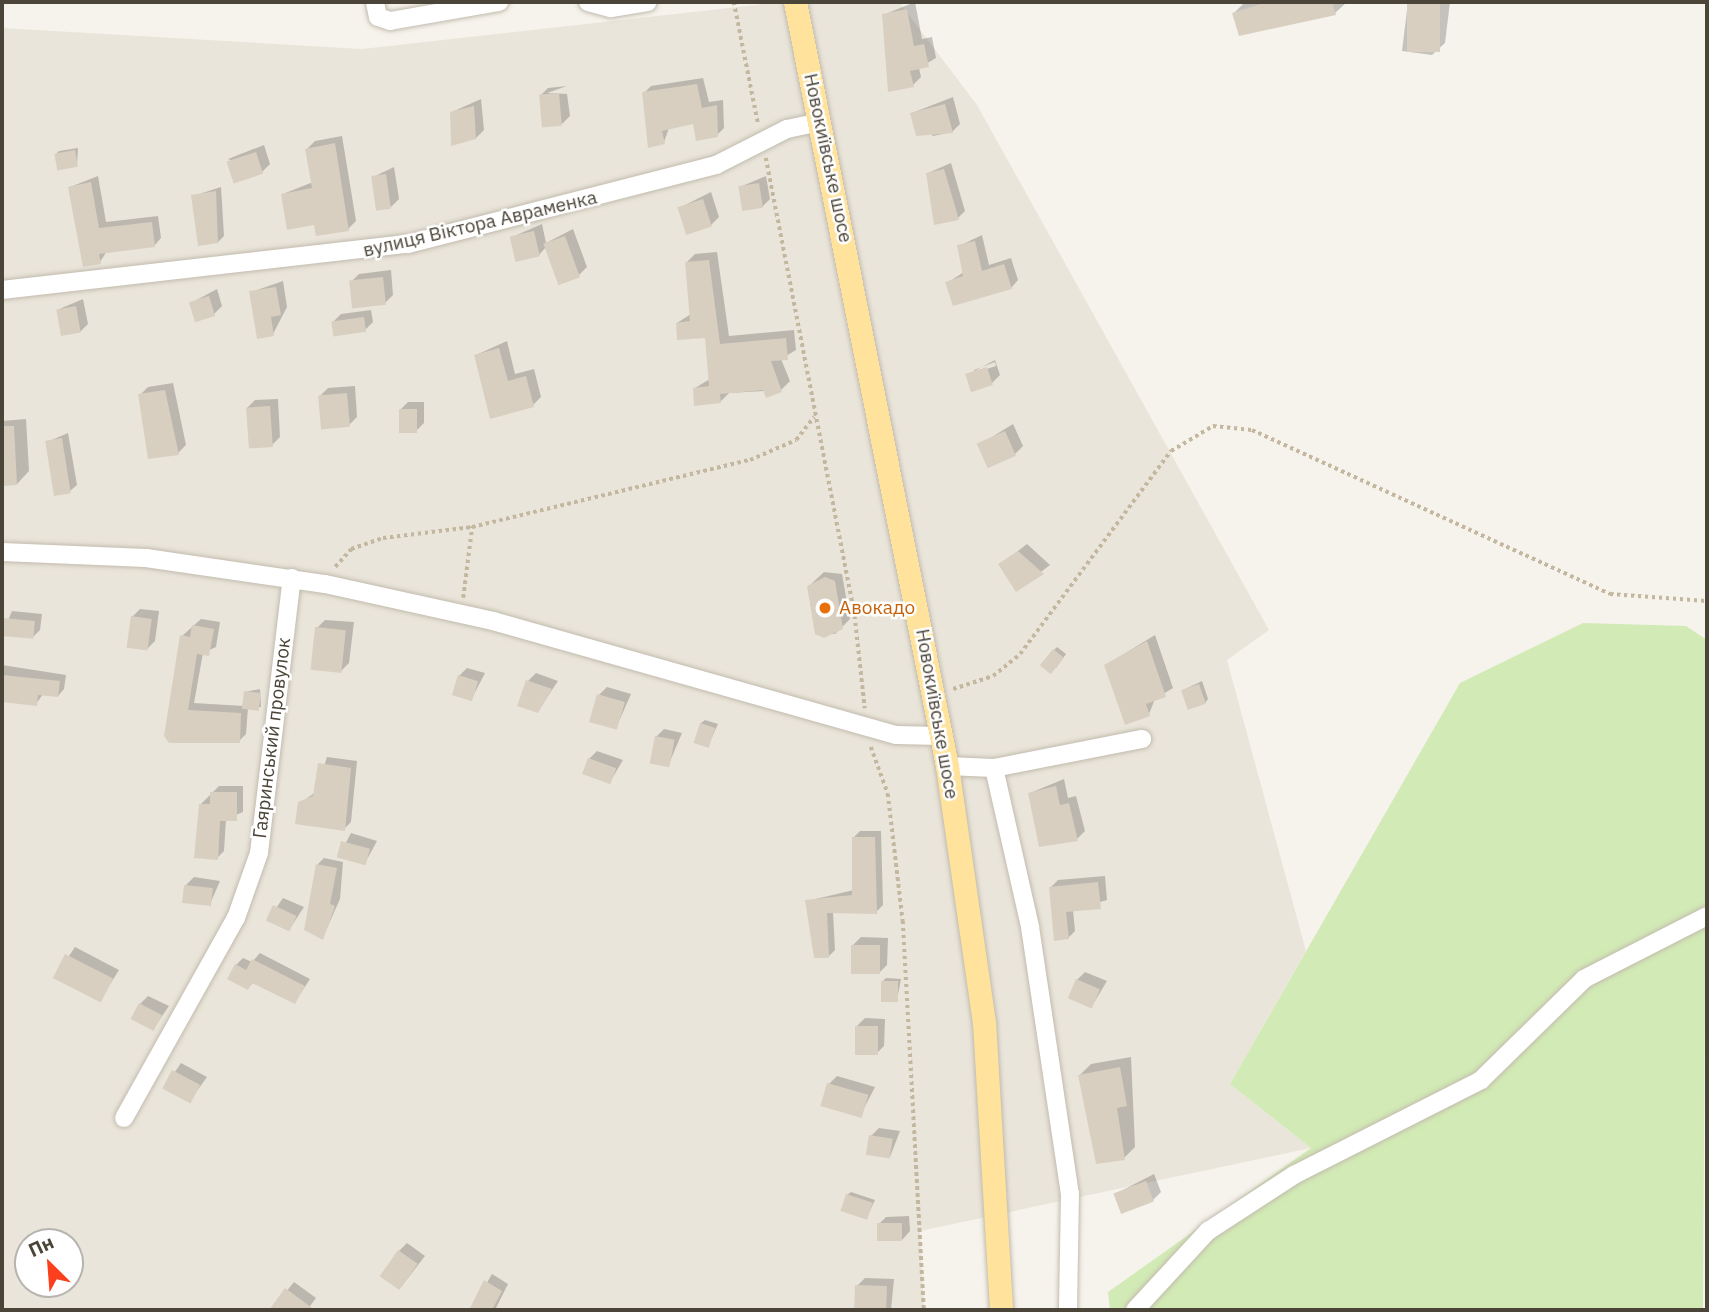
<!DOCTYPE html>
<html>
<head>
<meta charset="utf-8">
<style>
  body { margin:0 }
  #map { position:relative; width:1709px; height:1312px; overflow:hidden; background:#f6f3ec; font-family:"IBM Plex Sans",sans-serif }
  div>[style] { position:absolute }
  .residential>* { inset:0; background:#eae5da }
  .green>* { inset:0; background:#d2eab5 }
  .shadow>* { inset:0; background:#0003 }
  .building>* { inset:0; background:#d8cfc1; transform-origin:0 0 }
  .path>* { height:3.5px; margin-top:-1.75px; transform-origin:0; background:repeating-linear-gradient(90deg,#c4b79f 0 3.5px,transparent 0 7px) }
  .roads { filter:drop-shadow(0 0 2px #c2bbae) drop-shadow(0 0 2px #c2bbae) }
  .minor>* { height:18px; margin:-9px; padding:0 9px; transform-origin:9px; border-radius:9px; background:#fff }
  .major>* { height:23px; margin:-11.5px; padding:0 11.5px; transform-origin:11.5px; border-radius:11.5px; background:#ffe39c }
  .dots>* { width:19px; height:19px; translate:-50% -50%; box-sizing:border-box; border:4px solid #fff; border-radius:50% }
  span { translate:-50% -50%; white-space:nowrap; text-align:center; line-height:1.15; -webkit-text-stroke:5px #fff; paint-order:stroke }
  .street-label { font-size:19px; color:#4b4439 }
  .food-label { font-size:19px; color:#c56008 }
  .left { translate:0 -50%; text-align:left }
  .frame { position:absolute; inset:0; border:4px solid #4b4439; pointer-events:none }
  .north { position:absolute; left:14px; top:1228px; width:70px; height:70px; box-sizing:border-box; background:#fff; border:2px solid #b7b4b0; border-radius:50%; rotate:335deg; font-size:19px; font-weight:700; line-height:28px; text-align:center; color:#4b4439 }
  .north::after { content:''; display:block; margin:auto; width:24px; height:32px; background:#fc3f1d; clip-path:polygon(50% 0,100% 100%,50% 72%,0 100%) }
</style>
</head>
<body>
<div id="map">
  <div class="residential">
    <div style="clip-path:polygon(evenodd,782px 2px,899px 2px,977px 105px,1269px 630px,1227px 660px,1306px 951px,1230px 1084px,1311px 1148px,920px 1231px,924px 1310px,2px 1310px,2px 28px,362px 49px,782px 2px,28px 1242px,70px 1242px,70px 1284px,28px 1284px,28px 1242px)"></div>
  </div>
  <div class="green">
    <div style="clip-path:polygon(1583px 623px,1686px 626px,1707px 640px,1703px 1310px,1110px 1310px,1108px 1292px,1311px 1148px,1230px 1084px,1460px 683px)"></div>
  </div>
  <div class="shadow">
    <div style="clip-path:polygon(915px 2px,922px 39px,932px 37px,936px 58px,919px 68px,921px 77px,913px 85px,883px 15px)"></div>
    <div style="clip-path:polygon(1245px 2px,1347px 2px,1335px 13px,1234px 13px)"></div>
    <div style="clip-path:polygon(1408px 2px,1450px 2px,1445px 43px,1432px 55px,1402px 51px)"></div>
    <div style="clip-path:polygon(703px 78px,709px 102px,723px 100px,724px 128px,717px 135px,695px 122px,669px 128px,664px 142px,644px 93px,651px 86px)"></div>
    <div style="clip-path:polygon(567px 86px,547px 93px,567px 94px,570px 116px,562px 124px,540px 96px,548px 88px)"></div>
    <div style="clip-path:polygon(953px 97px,960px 124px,952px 132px,933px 136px,912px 113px)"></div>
    <div style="clip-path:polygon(481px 99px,484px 130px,476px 138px,452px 112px)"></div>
    <div style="clip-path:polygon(342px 136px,356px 221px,348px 229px,316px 223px,283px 194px,313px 182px,307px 149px,315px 141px)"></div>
    <div style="clip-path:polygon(264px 145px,270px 164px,262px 172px,228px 159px)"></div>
    <div style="clip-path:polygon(78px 148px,77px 165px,56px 154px,59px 151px)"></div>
    <div style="clip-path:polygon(951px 163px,965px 211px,958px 218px,928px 173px)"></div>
    <div style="clip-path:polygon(394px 167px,399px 199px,391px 207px,373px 177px)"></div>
    <div style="clip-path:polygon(98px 176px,106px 222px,158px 216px,161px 238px,154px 246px,107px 251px,100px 262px,70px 187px)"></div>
    <div style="clip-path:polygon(766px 176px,770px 199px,762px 207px,740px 187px)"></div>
    <div style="clip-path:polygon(221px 187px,224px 236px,218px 242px,193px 196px)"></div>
    <div style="clip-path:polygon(711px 192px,719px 217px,711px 225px,679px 208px)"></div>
    <div style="clip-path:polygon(542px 224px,546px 243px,573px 229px,587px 267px,579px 275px,546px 247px,539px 255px,512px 237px)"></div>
    <div style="clip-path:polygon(982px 235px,989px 265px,1011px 258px,1018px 280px,1011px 288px,947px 283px,964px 272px,959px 246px)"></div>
    <div style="clip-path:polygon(717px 252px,729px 336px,794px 330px,796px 350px,781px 359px,790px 381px,781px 390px,729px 393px,720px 402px,695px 388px,710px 379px,707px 336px,677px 323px,691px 314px,687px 262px,695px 254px)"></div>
    <div style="clip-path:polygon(391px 270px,393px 295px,385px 303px,351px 282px,359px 274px)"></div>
    <div style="clip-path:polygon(283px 281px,287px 307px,273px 334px,251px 292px)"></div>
    <div style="clip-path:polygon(217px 289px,222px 306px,214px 314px,191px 303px)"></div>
    <div style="clip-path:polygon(83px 299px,88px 324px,80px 332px,57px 310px)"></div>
    <div style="clip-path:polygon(371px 310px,373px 322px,365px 330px,333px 322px,341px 314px)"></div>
    <div style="clip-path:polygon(507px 341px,515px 374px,534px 369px,541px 397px,533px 405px,476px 355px)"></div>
    <div style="clip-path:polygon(evenodd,995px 360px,1000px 375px,992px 383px,967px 375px,995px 360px,995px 362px,996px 366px,974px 373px,974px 370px,995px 362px)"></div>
    <div style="clip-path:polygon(173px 383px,186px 445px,178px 453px,140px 395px,148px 387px)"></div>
    <div style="clip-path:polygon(355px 386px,357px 417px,349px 425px,320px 396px,328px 388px)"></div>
    <div style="clip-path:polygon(278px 399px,280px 437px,272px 445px,247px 408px,255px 400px)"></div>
    <div style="clip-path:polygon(408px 402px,424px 402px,424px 423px,416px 431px,400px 410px)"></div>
    <div style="clip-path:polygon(26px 419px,29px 471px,17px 484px,2px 484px,2px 421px)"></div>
    <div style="clip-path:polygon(1013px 424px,1023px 446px,1015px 454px,979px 445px)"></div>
    <div style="clip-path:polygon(68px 433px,77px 485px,70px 491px,47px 442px)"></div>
    <div style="clip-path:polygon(1027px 544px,1050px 565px,1017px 590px,1000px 565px)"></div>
    <div style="clip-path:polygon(824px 572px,842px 574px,850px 619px,835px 634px,816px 632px,808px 587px)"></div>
    <div style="clip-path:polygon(140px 609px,159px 611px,155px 641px,147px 649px,132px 617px)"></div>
    <div style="clip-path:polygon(12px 611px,42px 614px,40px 630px,32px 638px,2px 635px)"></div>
    <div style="clip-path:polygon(201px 619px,220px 622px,216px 647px,203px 653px,194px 703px,244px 706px,245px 692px,260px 689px,261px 707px,248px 708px,246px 734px,239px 741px,170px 741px,182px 636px)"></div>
    <div style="clip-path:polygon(325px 620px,354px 622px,349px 663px,341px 671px,317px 628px)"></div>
    <div style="clip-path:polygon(1155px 635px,1173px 688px,1155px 699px,1149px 714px,1106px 665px)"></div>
    <div style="clip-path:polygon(1057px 647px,1066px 654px,1056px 668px,1054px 650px)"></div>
    <div style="clip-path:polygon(2px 665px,66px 675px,64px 689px,58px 696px,43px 694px,36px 704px,2px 700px)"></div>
    <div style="clip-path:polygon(467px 668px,485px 673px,472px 698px,459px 676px)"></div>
    <div style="clip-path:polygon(536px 673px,558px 681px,538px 711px,528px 681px)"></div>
    <div style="clip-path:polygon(1202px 681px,1208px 699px,1205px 703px,1183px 690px)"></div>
    <div style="clip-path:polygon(607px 687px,631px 694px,616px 728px,599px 695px)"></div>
    <div style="clip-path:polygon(705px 720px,718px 724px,708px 746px,701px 723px)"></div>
    <div style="clip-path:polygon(664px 729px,682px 733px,668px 766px,656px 737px)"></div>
    <div style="clip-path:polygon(597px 751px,623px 760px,610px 782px,589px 759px)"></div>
    <div style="clip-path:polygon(327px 757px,357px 761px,351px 822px,344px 829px,300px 803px,316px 792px)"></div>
    <div style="clip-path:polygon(1064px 779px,1068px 798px,1076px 796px,1085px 831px,1077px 839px,1030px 793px)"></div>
    <div style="clip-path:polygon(219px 786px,243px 786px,243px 812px,226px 819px,224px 851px,217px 858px,200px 805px)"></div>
    <div style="clip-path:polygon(860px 831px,881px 831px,883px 905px,876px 912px,833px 911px,835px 950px,829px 956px,807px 901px,854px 890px,854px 837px)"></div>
    <div style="clip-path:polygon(351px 833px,377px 841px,365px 863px,339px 856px)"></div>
    <div style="clip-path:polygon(324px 858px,343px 862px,340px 899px,323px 937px,318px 864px)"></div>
    <div style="clip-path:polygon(1105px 876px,1107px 900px,1073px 910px,1075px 931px,1068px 938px,1051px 887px,1058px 880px)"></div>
    <div style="clip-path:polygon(194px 877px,220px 881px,210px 904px,186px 885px)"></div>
    <div style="clip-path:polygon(283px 898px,304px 907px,289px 930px,268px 920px)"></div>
    <div style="clip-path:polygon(861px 937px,888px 938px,887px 965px,879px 973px,853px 945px)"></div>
    <div style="clip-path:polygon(75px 947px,119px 970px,101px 999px,55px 977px)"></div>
    <div style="clip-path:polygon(260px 953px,310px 979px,295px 1002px,254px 982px,248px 988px,236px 965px,243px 958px,252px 962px)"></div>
    <div style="clip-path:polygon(1085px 972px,1107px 981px,1092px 1006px,1077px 980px)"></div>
    <div style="clip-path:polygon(886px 978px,901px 979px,897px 1000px,882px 982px)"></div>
    <div style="clip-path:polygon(148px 996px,169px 1006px,154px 1028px,140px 1004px)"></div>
    <div style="clip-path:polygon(865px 1018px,885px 1019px,884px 1046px,876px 1054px,857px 1026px)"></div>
    <div style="clip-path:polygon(1131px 1057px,1135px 1147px,1124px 1158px,1080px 1075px,1091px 1064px)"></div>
    <div style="clip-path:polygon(181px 1063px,207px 1077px,189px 1102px,164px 1088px)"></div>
    <div style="clip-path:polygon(837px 1076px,875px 1087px,860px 1116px,829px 1084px)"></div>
    <div style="clip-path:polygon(879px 1128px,900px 1131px,890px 1157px,871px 1136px)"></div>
    <div style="clip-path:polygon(1154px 1174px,1161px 1192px,1153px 1200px,1115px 1194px)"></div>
    <div style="clip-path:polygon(851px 1192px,875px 1200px,867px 1217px,847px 1195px)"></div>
    <div style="clip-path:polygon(909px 1216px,910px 1231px,902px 1240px,878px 1225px,886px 1217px)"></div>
    <div style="clip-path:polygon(407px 1243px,425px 1256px,401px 1287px,399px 1251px)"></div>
    <div style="clip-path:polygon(492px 1274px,508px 1284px,495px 1310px,471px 1310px)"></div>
    <div style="clip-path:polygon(865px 1278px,894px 1279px,891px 1310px,856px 1310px,857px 1286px)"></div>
    <div style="clip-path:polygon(294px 1282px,316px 1298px,307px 1310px,272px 1309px)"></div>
  </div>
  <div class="building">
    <div style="clip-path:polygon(1267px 2px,1332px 2px,1336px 15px,1239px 36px,1232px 13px)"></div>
    <div style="left:1407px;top:2px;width:33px;height:50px"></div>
    <div style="clip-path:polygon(907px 9px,914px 46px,924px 44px,929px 67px,910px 71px,914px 87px,888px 92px,882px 14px)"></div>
    <div style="clip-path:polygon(697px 84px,702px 108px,717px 105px,718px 137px,696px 141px,693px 124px,662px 131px,665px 144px,648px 148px,642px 92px)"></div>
    <div style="left:559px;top:93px;width:33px;height:20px;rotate:85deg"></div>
    <div style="clip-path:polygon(945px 104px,953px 133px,916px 136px,910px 113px)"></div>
    <div style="clip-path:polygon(474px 106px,476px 139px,451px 146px,450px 112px)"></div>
    <div style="clip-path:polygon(335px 143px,349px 231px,316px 236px,314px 225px,287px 230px,281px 194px,312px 188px,305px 149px)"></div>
    <div style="left:75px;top:150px;width:17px;height:21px;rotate:80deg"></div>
    <div style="left:256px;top:152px;width:23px;height:31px;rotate:72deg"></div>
    <div style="clip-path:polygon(944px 169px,959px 220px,934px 225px,926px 173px)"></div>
    <div style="left:386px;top:174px;width:35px;height:15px;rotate:82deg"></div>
    <div style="clip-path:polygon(91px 182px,99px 228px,152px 222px,155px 247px,99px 254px,101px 264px,83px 267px,68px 187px)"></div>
    <div style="left:759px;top:183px;width:25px;height:21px;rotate:81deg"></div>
    <div style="clip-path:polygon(216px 191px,218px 243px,198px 246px,191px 195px)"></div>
    <div style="left:703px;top:199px;width:29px;height:27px;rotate:72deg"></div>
    <div style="left:534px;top:231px;width:26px;height:25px;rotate:77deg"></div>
    <div style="left:565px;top:236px;width:44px;height:23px;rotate:70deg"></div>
    <div style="clip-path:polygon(975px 241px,982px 271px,1004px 264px,1012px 289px,953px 306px,945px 282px,963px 276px,957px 245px)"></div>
    <div style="clip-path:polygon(709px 260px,720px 344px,786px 338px,788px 360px,771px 361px,782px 392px,766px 398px,763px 390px,720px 394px,721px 403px,694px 406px,693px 388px,709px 386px,705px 338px,677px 340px,676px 323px,690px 321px,685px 262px)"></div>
    <div style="left:383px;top:277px;width:28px;height:34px;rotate:84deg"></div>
    <div style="clip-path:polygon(276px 287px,281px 315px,271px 317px,274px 336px,257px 339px,249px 291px)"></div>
    <div style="left:209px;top:296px;width:21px;height:21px;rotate:73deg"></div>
    <div style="left:76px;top:306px;width:27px;height:20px;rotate:80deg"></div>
    <div style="left:364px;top:317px;width:15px;height:33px;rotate:82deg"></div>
    <div style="clip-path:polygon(499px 348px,508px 381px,526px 376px,534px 407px,490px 419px,474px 355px)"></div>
    <div style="left:987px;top:367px;width:19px;height:23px;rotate:72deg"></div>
    <div style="clip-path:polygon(165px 390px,179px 455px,148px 459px,138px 394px)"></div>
    <div style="left:347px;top:393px;width:34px;height:29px;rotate:85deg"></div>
    <div style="left:270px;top:406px;width:41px;height:24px;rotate:86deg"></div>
    <div style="left:399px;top:409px;width:18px;height:24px"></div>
    <div style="clip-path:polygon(2px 426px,14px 426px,17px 485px,2px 486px)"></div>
    <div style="left:1005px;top:431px;width:27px;height:31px;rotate:66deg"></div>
    <div style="left:62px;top:438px;width:56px;height:17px;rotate:81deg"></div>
    <div style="clip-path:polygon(1018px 551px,1044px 574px,1016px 592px,998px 564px)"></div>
    <div style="clip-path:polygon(825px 577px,835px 581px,843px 629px,824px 638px,815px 634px,807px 586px)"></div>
    <div style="left:131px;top:616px;width:21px;height:32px;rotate:8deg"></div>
    <div style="left:2px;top:618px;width:33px;height:18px;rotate:5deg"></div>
    <div style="clip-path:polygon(192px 625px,214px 629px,209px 656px,197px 654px,188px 710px,241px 713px,240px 743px,169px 743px,164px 736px,180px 635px,190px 637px)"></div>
    <div style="left:315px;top:627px;width:31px;height:43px;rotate:6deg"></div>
    <div style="clip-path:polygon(1147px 641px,1166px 697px,1146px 704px,1150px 716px,1125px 725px,1104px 665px)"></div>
    <div style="left:1053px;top:649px;width:14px;height:21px;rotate:39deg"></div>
    <div style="clip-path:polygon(2px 675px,60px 681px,58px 697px,38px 695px,37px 706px,2px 702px)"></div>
    <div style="left:458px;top:675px;width:21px;height:21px;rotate:17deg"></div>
    <div style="clip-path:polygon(526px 680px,552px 689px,538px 713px,517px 706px)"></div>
    <div style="left:1199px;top:684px;width:21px;height:19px;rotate:71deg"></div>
    <div style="left:244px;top:691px;width:17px;height:18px;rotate:7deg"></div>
    <div style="left:597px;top:694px;width:29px;height:29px;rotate:16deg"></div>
    <div style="left:700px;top:723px;width:16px;height:21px;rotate:18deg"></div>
    <div style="left:655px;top:736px;width:20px;height:28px;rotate:11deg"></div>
    <div style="left:588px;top:758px;width:30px;height:17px;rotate:20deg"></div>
    <div style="clip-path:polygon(318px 763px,351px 768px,345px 831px,295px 824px,298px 802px,313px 796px)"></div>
    <div style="clip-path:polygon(1056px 786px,1060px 805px,1069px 803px,1078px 841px,1039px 847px,1028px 793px)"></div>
    <div style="clip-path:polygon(210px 792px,237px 792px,237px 821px,220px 821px,218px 860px,194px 858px,199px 804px,210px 804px)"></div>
    <div style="clip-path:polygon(852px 837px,875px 837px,877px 914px,827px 913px,829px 958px,814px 958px,805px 900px,852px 895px)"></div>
    <div style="left:341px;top:841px;width:30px;height:17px;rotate:15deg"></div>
    <div style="clip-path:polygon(316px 864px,337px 868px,330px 904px,335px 906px,323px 940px,304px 930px)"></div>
    <div style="clip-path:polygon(1098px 882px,1101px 909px,1066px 912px,1069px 939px,1054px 941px,1049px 887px)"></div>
    <div style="left:184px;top:885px;width:29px;height:18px;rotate:6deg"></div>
    <div style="left:273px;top:905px;width:26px;height:17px;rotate:25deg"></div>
    <div style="left:851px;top:945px;width:29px;height:29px"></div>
    <div style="left:65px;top:954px;width:54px;height:27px;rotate:27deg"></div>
    <div style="clip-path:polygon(252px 959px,305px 986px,295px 1004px,252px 983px,248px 990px,227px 979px,235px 964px,246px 970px)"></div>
    <div style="left:1076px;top:979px;width:26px;height:21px;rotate:23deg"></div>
    <div style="left:881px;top:981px;width:17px;height:21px"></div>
    <div style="left:139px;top:1003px;width:26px;height:18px;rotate:28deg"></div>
    <div style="left:855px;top:1026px;width:23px;height:29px"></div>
    <div style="clip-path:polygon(1120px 1067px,1127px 1106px,1117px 1108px,1125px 1160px,1096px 1164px,1078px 1075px)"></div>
    <div style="left:172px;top:1070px;width:32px;height:21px;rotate:28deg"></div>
    <div style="left:827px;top:1083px;width:43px;height:24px;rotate:16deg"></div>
    <div style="left:869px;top:1135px;width:24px;height:20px;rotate:9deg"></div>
    <div style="left:1146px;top:1181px;width:22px;height:35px;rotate:69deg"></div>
    <div style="left:846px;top:1194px;width:28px;height:18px;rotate:18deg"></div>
    <div style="left:902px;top:1223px;width:18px;height:25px;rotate:90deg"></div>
    <div style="left:398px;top:1250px;width:24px;height:32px;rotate:35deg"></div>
    <div style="clip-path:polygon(484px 1280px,502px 1291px,492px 1310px,469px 1310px)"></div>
    <div style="left:855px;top:1285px;width:32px;height:25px;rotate:2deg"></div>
    <div style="clip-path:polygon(285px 1288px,315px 1310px,269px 1310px)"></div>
  </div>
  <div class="path">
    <div style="left:734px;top:2px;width:123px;rotate:78.8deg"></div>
    <div style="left:766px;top:158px;width:460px;rotate:79deg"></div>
    <div style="left:854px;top:609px;width:100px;rotate:83.7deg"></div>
    <div style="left:335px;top:567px;width:24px;rotate:-48deg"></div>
    <div style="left:351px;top:549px;width:34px;rotate:-19deg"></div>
    <div style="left:383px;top:538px;width:90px;rotate:-7deg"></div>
    <div style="left:472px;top:527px;width:286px;rotate:-13.6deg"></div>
    <div style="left:750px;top:460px;width:50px;rotate:-23.5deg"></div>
    <div style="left:796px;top:440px;width:29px;rotate:-52deg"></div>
    <div style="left:463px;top:598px;width:72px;rotate:-82.8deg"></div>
    <div style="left:953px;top:689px;width:42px;rotate:-18deg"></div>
    <div style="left:993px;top:676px;width:35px;rotate:-39deg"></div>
    <div style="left:1020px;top:654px;width:253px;rotate:-53.4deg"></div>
    <div style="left:1171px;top:451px;width:49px;rotate:-30.8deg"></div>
    <div style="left:1213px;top:426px;width:39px;rotate:6deg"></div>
    <div style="left:1252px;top:430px;width:394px;rotate:24.6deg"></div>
    <div style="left:1610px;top:594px;width:97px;rotate:4.1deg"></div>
    <div style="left:871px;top:747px;width:50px;rotate:70.1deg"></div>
    <div style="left:888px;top:794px;width:128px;rotate:83.3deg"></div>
    <div style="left:903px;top:921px;width:390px;rotate:86.9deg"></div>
  </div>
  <div class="roads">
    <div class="minor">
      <div style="left:375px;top:2px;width:15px;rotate:79deg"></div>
      <div style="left:378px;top:17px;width:13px;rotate:18deg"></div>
      <div style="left:390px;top:21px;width:111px;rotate:-9.9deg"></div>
      <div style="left:588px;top:2px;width:24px;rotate:15deg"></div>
      <div style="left:611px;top:8px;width:37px;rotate:-9deg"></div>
      <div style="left:2px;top:290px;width:409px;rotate:-6.5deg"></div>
      <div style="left:408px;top:244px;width:318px;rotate:-14.4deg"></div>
      <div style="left:716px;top:165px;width:80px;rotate:-26.9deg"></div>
      <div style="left:787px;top:129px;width:35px;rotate:-12deg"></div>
      <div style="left:2px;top:552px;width:144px;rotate:2.4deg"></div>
      <div style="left:146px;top:558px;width:181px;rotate:8.3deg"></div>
      <div style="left:325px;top:584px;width:172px;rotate:12.4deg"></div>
      <div style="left:493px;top:621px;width:419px;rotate:15.8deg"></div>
      <div style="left:896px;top:735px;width:46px;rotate:1.2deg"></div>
      <div style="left:947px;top:766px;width:47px;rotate:2.4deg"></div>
      <div style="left:994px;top:768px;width:151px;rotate:-11.1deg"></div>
      <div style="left:994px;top:768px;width:163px;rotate:77.2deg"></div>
      <div style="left:1030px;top:927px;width:270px;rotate:81.5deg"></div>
      <div style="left:1070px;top:1194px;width:116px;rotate:91deg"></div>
      <div style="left:124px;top:1118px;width:229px;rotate:-60.8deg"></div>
      <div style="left:236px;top:918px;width:69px;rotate:-70.5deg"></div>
      <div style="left:259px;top:853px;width:277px;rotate:-83.2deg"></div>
      <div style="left:1135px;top:1310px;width:108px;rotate:-47.3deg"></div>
      <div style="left:1208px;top:1231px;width:103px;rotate:-33.1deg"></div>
      <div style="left:1294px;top:1175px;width:210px;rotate:-26.9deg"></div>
      <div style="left:1481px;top:1080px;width:144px;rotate:-44.4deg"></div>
      <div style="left:1584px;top:979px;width:138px;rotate:-27.1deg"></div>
    </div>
    <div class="major">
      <div style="left:795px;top:2px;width:779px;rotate:78.75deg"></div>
      <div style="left:947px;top:766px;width:259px;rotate:81.8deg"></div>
      <div style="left:984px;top:1022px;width:289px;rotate:86.6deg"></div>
    </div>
  </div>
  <div class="dots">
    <div style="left:825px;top:608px;background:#e8710a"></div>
  </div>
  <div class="street-label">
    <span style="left:828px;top:158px;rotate:78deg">Новокиївське шосе</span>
    <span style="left:480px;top:224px;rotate:-13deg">вулиця Віктора Авраменка</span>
    <span style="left:937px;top:714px;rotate:80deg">Новокиївське шосе</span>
    <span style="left:272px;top:738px;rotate:-83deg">Гаяринський провулок</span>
  </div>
  <div class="food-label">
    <span class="left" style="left:839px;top:608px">Авокадо</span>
  </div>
  <div class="frame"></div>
  <div class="north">Пн</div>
</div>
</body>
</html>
